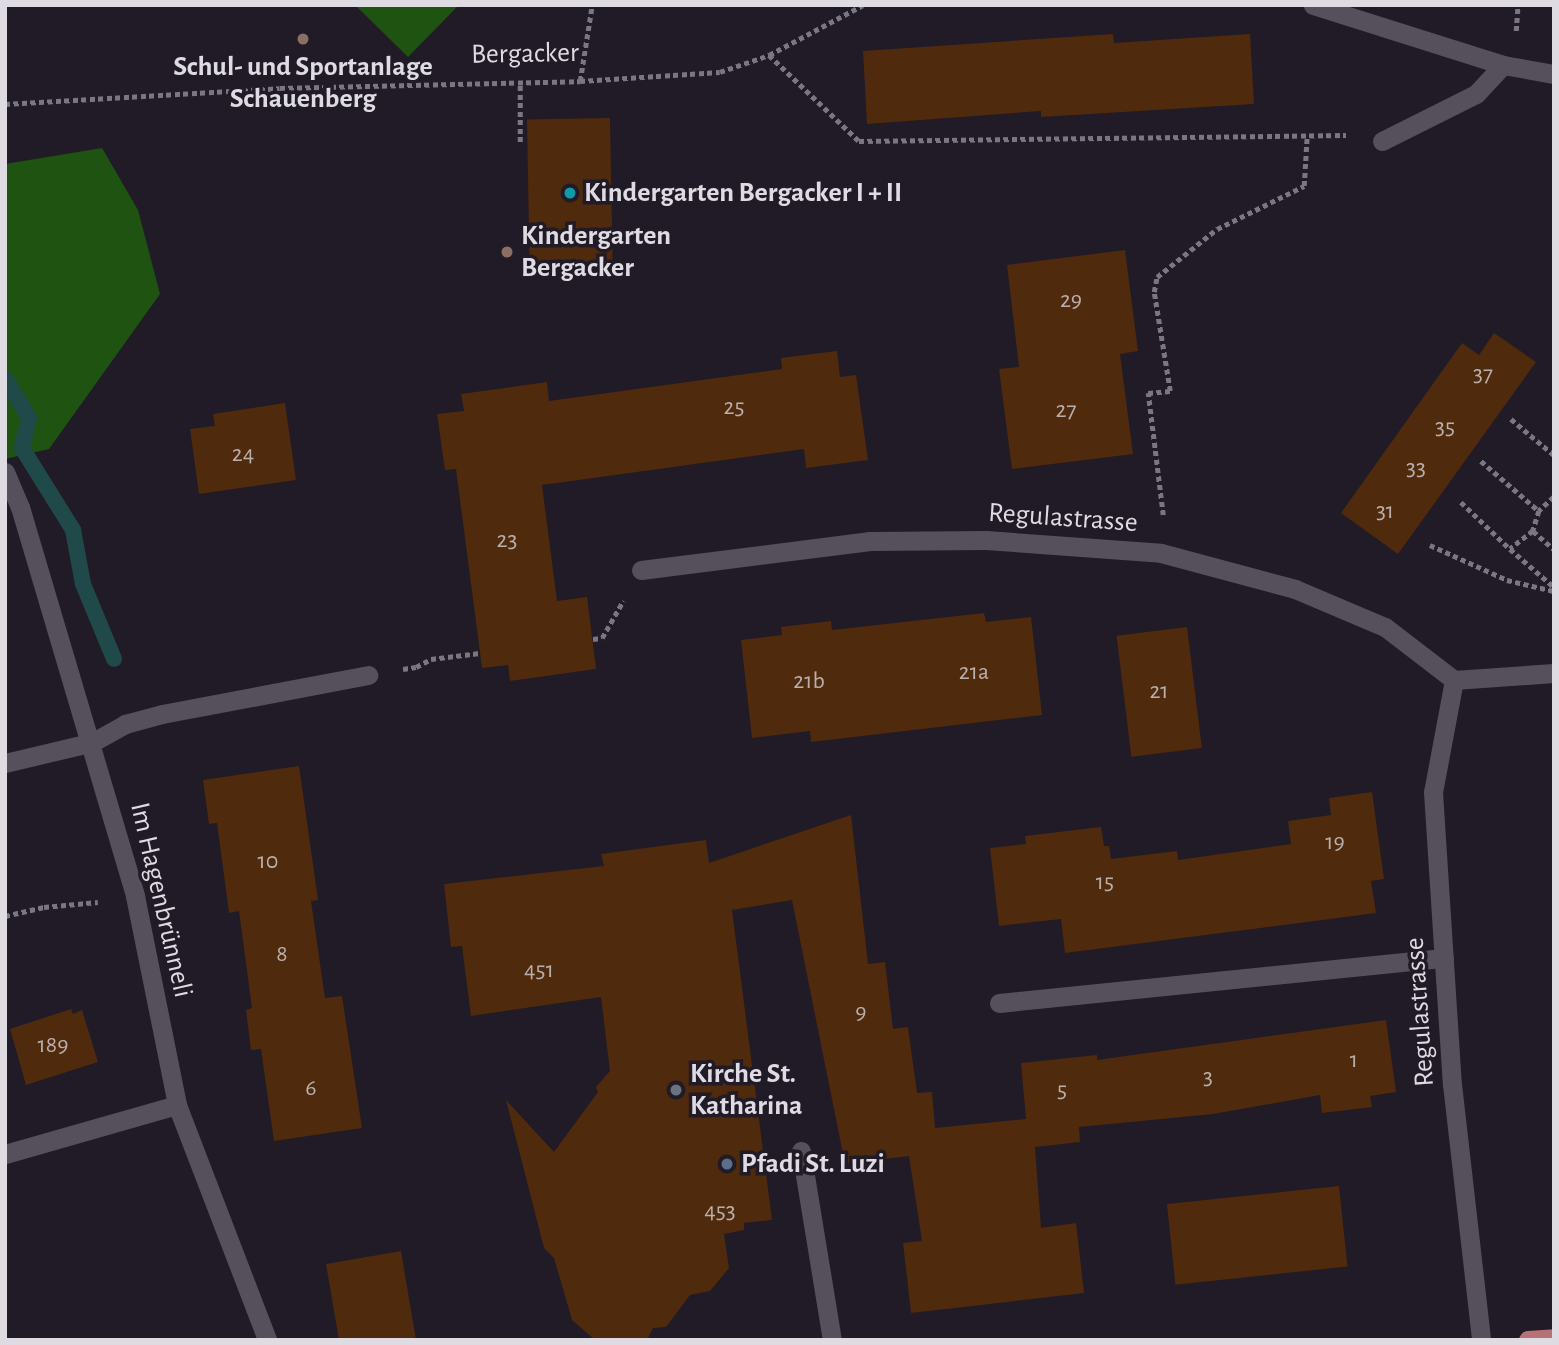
<!DOCTYPE html>
<html>
<head>
<meta charset="utf-8">
<style>
  body { margin:0 }
  #map { position:relative; width:1559px; height:1345px; overflow:hidden; background:#201b26; font-family:"Alegreya Sans",sans-serif }
  div>[style] { position:absolute }
  .green>* { inset:0; background:#1e5312 }
  .stream>* { height:16px; margin:-8px; padding:0 8px; transform-origin:8px; border-radius:8px; background:#20494a }
  .building>* { inset:0; background:#4f2a0c; transform-origin:0 0 }
  .path>* { height:4.5px; margin-top:-2.25px; transform-origin:0; background:repeating-linear-gradient(90deg,#7b7780 0 5px,transparent 0 8.5px) }
  .service>* { height:19px; margin:-9.5px; padding:0 9.5px; transform-origin:9.5px; border-radius:9.5px; background:#56505d }
  .minor>* { height:19px; margin:-9.5px; padding:0 9.5px; transform-origin:9.5px; border-radius:9.5px; background:#56505d }
  .primary>* { height:19px; margin:-9.5px; padding:0 9.5px; transform-origin:9.5px; border-radius:9.5px; background:#b67276 }
  .dots>* { width:19px; height:19px; translate:-50% -50%; box-sizing:border-box; border:4px solid #201b26; border-radius:50% }
  span { translate:-50% -50%; white-space:nowrap; text-align:center; line-height:1.15; -webkit-text-stroke:7px #201b26; paint-order:stroke }
  .number-label { font-size:24px; color:#baafac }
  .number-label span { -webkit-text-stroke-width:0 }
  .street-label { font-size:28px; color:#dedbe2 }
  .poi-label { font-size:28px; color:#dedbe2; font-weight:700 }
  .left { translate:0 -50%; text-align:left }
  .frame { position:absolute; inset:0; border:7px solid #dedbe2; pointer-events:none }
</style>
</head>
<body>
<div id="map">
  <div class="green">
    <div style="clip-path:polygon(355px 5px,459px 5px,408px 57px)"></div>
    <div style="clip-path:polygon(102px 148px,138px 210px,160px 294px,49px 449px,5px 459px,5px 164px)"></div>
  </div>
  <div class="stream">
    <div style="left:5px;top:378px;width:47px;rotate:59deg"></div>
    <div style="left:29px;top:418px;width:31px;rotate:103deg"></div>
    <div style="left:22px;top:448px;width:97px;rotate:58.1deg"></div>
    <div style="left:73px;top:530px;width:55px;rotate:79.5deg"></div>
    <div style="left:83px;top:584px;width:81px;rotate:67.5deg"></div>
  </div>
  <div class="building">
    <div style="clip-path:polygon(1113px 34px,1114px 43px,1250px 34px,1254px 104px,1041px 117px,1041px 111px,867px 124px,863px 51px)"></div>
    <div style="left:610px;top:118px;width:147px;height:83px;rotate:89deg"></div>
    <div style="clip-path:polygon(1125px 250px,1138px 351px,1120px 354px,1133px 454px,1012px 469px,999px 369px,1019px 367px,1007px 265px)"></div>
    <div style="clip-path:polygon(1494px 333px,1536px 362px,1398px 554px,1341px 513px,1462px 343px,1479px 355px)"></div>
    <div style="clip-path:polygon(837px 351px,840px 377px,856px 375px,868px 460px,806px 468px,804px 449px,542px 485px,557px 601px,587px 597px,596px 669px,510px 681px,508px 665px,482px 668px,456px 469px,445px 470px,437px 414px,464px 411px,461px 394px,547px 382px,549px 401px,782px 369px,781px 358px)"></div>
    <div style="clip-path:polygon(285px 403px,296px 480px,199px 494px,190px 429px,215px 426px,213px 414px)"></div>
    <div style="clip-path:polygon(984px 613px,986px 622px,1031px 617px,1042px 715px,811px 742px,810px 731px,752px 738px,741px 640px,782px 635px,781px 627px,831px 621px,832px 630px)"></div>
    <div style="left:1187px;top:627px;width:122px;height:71px;rotate:83deg"></div>
    <div style="clip-path:polygon(299px 766px,318px 900px,311px 901px,325px 998px,342px 996px,362px 1128px,274px 1141px,261px 1049px,251px 1050px,246px 1010px,252px 1008px,239px 911px,229px 913px,217px 823px,209px 824px,203px 780px)"></div>
    <div style="clip-path:polygon(1372px 792px,1384px 879px,1371px 881px,1376px 913px,1065px 953px,1061px 919px,999px 926px,990px 848px,1026px 844px,1025px 836px,1101px 827px,1104px 846px,1109px 846px,1111px 859px,1177px 851px,1178px 860px,1291px 844px,1288px 821px,1331px 815px,1329px 798px)"></div>
    <div style="clip-path:polygon(851px 815px,868px 964px,885px 962px,893px 1029px,908px 1027px,917px 1093px,932px 1092px,935px 1128px,1026px 1119px,1021px 1063px,1097px 1055px,1097px 1060px,1386px 1020px,1396px 1092px,1370px 1096px,1372px 1107px,1322px 1113px,1320px 1095px,1213px 1114px,1079px 1127px,1080px 1142px,1035px 1147px,1041px 1228px,1076px 1223px,1084px 1293px,911px 1313px,903px 1243px,922px 1241px,909px 1156px,845px 1164px,792px 900px,732px 910px,772px 1220px,744px 1223px,744px 1230px,724px 1234px,729px 1268px,710px 1291px,690px 1295px,666px 1327px,653px 1328px,647px 1340px,595px 1340px,572px 1320px,554px 1258px,544px 1248px,506px 1100px,554px 1152px,598px 1092px,596px 1087px,610px 1071px,601px 997px,471px 1016px,462px 946px,451px 947px,444px 884px,604px 866px,601px 854px,706px 840px,709px 863px)"></div>
    <div style="clip-path:polygon(71px 1009px,73px 1014px,82px 1010px,98px 1062px,26px 1085px,10px 1029px)"></div>
    <div style="left:1339px;top:1186px;width:81px;height:173px;rotate:84deg"></div>
    <div style="clip-path:polygon(401px 1251px,416px 1340px,339px 1340px,326px 1264px)"></div>
  </div>
  <div class="path">
    <div style="left:1516px;top:31px;width:26px;rotate:-86deg"></div>
    <div style="left:769px;top:55px;width:124px;rotate:43.7deg"></div>
    <div style="left:859px;top:141px;width:487px;rotate:-0.7deg"></div>
    <div style="left:580px;top:81px;width:77px;rotate:-81deg"></div>
    <div style="left:5px;top:104px;width:275px;rotate:-3.3deg"></div>
    <div style="left:280px;top:88px;width:300px;rotate:-1.3deg"></div>
    <div style="left:580px;top:81px;width:140px;rotate:-3.7deg"></div>
    <div style="left:720px;top:72px;width:52px;rotate:-19.1deg"></div>
    <div style="left:769px;top:55px;width:106px;rotate:-28deg"></div>
    <div style="left:520px;top:142px;width:59px;rotate:-90deg"></div>
    <div style="left:1511px;top:419px;width:56px;rotate:39.9deg"></div>
    <div style="left:1481px;top:461px;width:77px;rotate:40.8deg"></div>
    <div style="left:1554px;top:497px;width:21px;rotate:137deg"></div>
    <div style="left:1539px;top:511px;width:21px;rotate:107deg"></div>
    <div style="left:1533px;top:531px;width:29px;rotate:142deg"></div>
    <div style="left:1510px;top:549px;width:58px;rotate:40.8deg"></div>
    <div style="left:1461px;top:502px;width:68px;rotate:43.8deg"></div>
    <div style="left:1163px;top:515px;width:123px;rotate:-97deg"></div>
    <div style="left:1148px;top:393px;width:22px;rotate:-5deg"></div>
    <div style="left:1170px;top:391px;width:100px;rotate:-99.2deg"></div>
    <div style="left:1154px;top:292px;width:15px;rotate:-79deg"></div>
    <div style="left:1157px;top:277px;width:77px;rotate:-38.7deg"></div>
    <div style="left:1217px;top:229px;width:97px;rotate:-26.3deg"></div>
    <div style="left:1304px;top:186px;width:50px;rotate:-86.6deg"></div>
    <div style="left:1533px;top:531px;width:28px;rotate:41deg"></div>
    <div style="left:1430px;top:545px;width:85px;rotate:24.4deg"></div>
    <div style="left:1507px;top:580px;width:48px;rotate:13.2deg"></div>
    <div style="left:593px;top:639px;width:9px;rotate:-6deg"></div>
    <div style="left:602px;top:638px;width:43px;rotate:-60.4deg"></div>
    <div style="left:403px;top:669px;width:13px;rotate:-9deg"></div>
    <div style="left:416px;top:667px;width:17px;rotate:-28deg"></div>
    <div style="left:431px;top:659px;width:49px;rotate:-7deg"></div>
    <div style="left:5px;top:916px;width:40px;rotate:-13deg"></div>
    <div style="left:44px;top:907px;width:54px;rotate:-5.3deg"></div>
  </div>
  <div class="service">
    <div style="left:1382px;top:141px;width:105px;rotate:-26.6deg"></div>
    <div style="left:1476px;top:94px;width:40px;rotate:-47deg"></div>
    <div style="left:93px;top:742px;width:37px;rotate:-29deg"></div>
    <div style="left:125px;top:724px;width:38px;rotate:-15deg"></div>
    <div style="left:162px;top:714px;width:210px;rotate:-10.7deg"></div>
    <div style="left:999px;top:1003px;width:447px;rotate:-5.8deg"></div>
    <div style="left:801px;top:1151px;width:192px;rotate:80.7deg"></div>
  </div>
  <div class="minor">
    <div style="left:1313px;top:5px;width:199px;rotate:17.5deg"></div>
    <div style="left:1503px;top:65px;width:52px;rotate:10deg"></div>
    <div style="left:5px;top:472px;width:38px;rotate:67deg"></div>
    <div style="left:20px;top:507px;width:406px;rotate:73.5deg"></div>
    <div style="left:135px;top:896px;width:213px;rotate:78.6deg"></div>
    <div style="left:177px;top:1105px;width:252px;rotate:69deg"></div>
    <div style="left:641px;top:570px;width:231px;rotate:-7.2deg"></div>
    <div style="left:870px;top:541px;width:116px;rotate:-0.5deg"></div>
    <div style="left:986px;top:540px;width:175px;rotate:4.2deg"></div>
    <div style="left:1161px;top:553px;width:139px;rotate:15deg"></div>
    <div style="left:1295px;top:589px;width:98px;rotate:22.9deg"></div>
    <div style="left:1385px;top:627px;width:87px;rotate:37.5deg"></div>
    <div style="left:1454px;top:680px;width:100px;rotate:-4deg"></div>
    <div style="left:1454px;top:680px;width:114px;rotate:100.6deg"></div>
    <div style="left:1433px;top:792px;width:293px;rotate:86.3deg"></div>
    <div style="left:1452px;top:1084px;width:258px;rotate:83.5deg"></div>
    <div style="left:5px;top:763px;width:90px;rotate:-13.4deg"></div>
    <div style="left:5px;top:1154px;width:179px;rotate:-15.9deg"></div>
  </div>
  <div class="primary">
    <div style="left:1528px;top:1340px;width:26px;rotate:-4deg"></div>
  </div>
  <div class="dots">
    <div style="left:303px;top:39px;background:#8d6e63"></div>
    <div style="left:570px;top:193px;background:#0f9aa8"></div>
    <div style="left:507px;top:252px;background:#8d6e63"></div>
    <div style="left:676px;top:1090px;background:#6b7280"></div>
    <div style="left:727px;top:1164px;background:#5c6f8a"></div>
  </div>
  <div class="number-label">
    <span style="left:1071px;top:301px">29</span>
    <span style="left:1483px;top:375px">37</span>
    <span style="left:734px;top:408px">25</span>
    <span style="left:1066px;top:411px">27</span>
    <span style="left:1445px;top:428px">35</span>
    <span style="left:243px;top:455px">24</span>
    <span style="left:1416px;top:469px">33</span>
    <span style="left:1385px;top:512px">31</span>
    <span style="left:507px;top:541px">23</span>
    <span style="left:974px;top:673px">21a</span>
    <span style="left:809px;top:682px">21b</span>
    <span style="left:1159px;top:692px">21</span>
    <span style="left:1335px;top:843px">19</span>
    <span style="left:268px;top:862px">10</span>
    <span style="left:1105px;top:883px">15</span>
    <span style="left:282px;top:955px">8</span>
    <span style="left:539px;top:971px">451</span>
    <span style="left:861px;top:1013px">9</span>
    <span style="left:53px;top:1046px">189</span>
    <span style="left:1354px;top:1061px">1</span>
    <span style="left:1208px;top:1078px">3</span>
    <span style="left:311px;top:1089px">6</span>
    <span style="left:1062px;top:1091px">5</span>
    <span style="left:720px;top:1212px">453</span>
  </div>
  <div class="street-label">
    <span style="left:525px;top:54px;rotate:-1deg">Bergacker</span>
    <span style="left:1063px;top:518px;rotate:4deg">Regulastrasse</span>
    <span style="left:161px;top:900px;rotate:77deg">Im Hagenbrünneli</span>
    <span style="left:1420px;top:1012px;rotate:-94deg">Regulastrasse</span>
  </div>
  <div class="poi-label">
    <span style="left:303px;top:83px">Schul- und Sportanlage<br>Schauenberg</span>
    <span class="left" style="left:584px;top:193px">Kindergarten Bergacker I + II</span>
    <span class="left" style="left:521px;top:252px">Kindergarten<br>Bergacker</span>
    <span class="left" style="left:690px;top:1090px">Kirche St.<br>Katharina</span>
    <span class="left" style="left:741px;top:1164px">Pfadi St. Luzi</span>
  </div>
  <div class="frame"></div>
</div>
</body>
</html>
